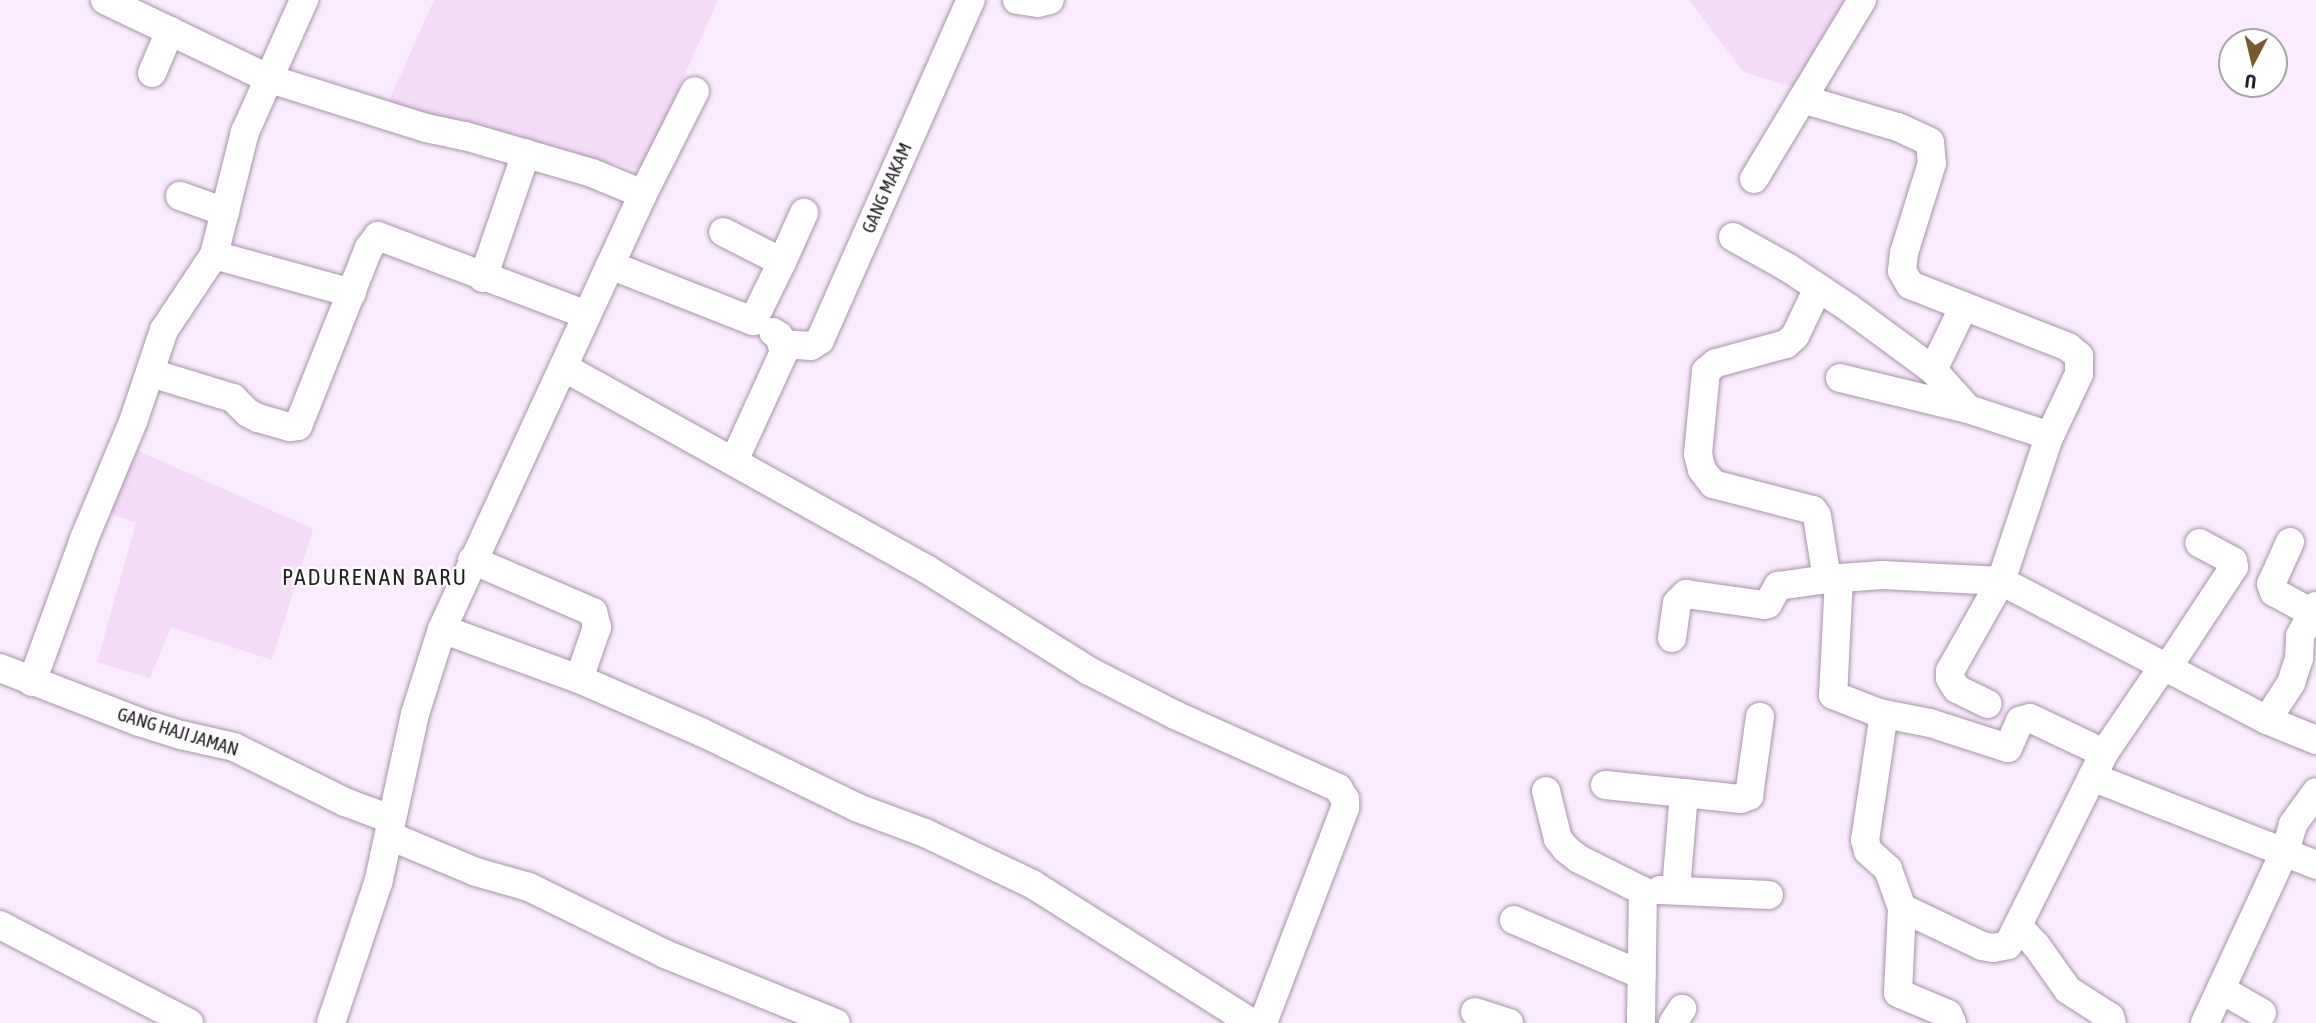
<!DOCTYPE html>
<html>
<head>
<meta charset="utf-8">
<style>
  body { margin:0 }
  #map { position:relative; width:2316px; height:1023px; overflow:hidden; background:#fbebfe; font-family:"Asap Condensed",sans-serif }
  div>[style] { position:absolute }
  .built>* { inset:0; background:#f4dbf8 }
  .roads { filter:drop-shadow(0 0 2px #a794a9) drop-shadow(0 0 2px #a794a9) }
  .minor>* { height:28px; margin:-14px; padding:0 14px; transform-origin:14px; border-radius:14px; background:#fff }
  span { translate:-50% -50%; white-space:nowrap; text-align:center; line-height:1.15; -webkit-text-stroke:5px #fff; paint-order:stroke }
  .street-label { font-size:19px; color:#261f27 }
  .quarter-label { font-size:23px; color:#261f27; letter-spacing:2px }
  .north { position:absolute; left:2218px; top:28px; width:70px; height:70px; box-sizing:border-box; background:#fff; border:2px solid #a8a5a9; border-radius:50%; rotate:187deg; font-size:19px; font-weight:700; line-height:28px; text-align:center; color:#261f27 }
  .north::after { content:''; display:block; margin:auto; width:24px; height:32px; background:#775b2e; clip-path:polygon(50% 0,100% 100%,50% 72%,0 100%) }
</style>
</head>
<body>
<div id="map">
  <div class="built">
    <div style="clip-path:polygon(434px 0,718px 0,642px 170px,384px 112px)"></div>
    <div style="clip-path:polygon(1689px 0,1860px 0,1840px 29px,1829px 98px,1744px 72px)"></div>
    <div style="clip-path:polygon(112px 439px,313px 529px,272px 660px,171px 627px,150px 678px,97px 662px,136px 523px,92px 507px)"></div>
  </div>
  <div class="roads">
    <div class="minor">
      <div style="left:105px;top:0;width:183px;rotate:25.6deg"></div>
      <div style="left:270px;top:79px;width:164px;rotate:17.4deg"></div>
      <div style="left:426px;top:128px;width:40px;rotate:12deg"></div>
      <div style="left:465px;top:136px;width:132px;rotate:16.2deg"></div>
      <div style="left:592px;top:173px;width:55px;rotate:22.4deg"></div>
      <div style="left:643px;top:194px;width:479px;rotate:114.8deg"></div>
      <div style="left:442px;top:629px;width:89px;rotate:107.6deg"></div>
      <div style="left:415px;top:714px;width:173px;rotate:102.3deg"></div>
      <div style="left:378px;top:883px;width:148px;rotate:108.6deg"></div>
      <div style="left:1017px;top:0;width:21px;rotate:8deg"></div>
      <div style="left:1038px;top:3px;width:12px;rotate:-14deg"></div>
      <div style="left:152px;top:73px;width:46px;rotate:-66.8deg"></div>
      <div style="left:1802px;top:99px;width:100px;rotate:16.3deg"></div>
      <div style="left:1898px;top:127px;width:35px;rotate:25deg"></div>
      <div style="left:1930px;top:142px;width:21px;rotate:85deg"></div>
      <div style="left:1932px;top:163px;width:94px;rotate:107.3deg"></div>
      <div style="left:1904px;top:253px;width:18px;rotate:96deg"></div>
      <div style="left:1902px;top:271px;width:16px;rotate:60deg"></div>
      <div style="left:1910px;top:285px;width:170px;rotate:21.4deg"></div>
      <div style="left:2068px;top:347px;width:14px;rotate:39deg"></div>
      <div style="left:2079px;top:356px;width:18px;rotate:90deg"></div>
      <div style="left:2079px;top:374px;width:73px;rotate:115.2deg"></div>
      <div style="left:2048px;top:440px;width:149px;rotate:108.4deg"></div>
      <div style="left:2001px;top:581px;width:103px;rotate:119.5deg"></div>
      <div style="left:1950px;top:671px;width:7px;rotate:90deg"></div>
      <div style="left:1950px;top:678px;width:13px;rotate:58deg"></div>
      <div style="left:1957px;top:689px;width:34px;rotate:26deg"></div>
      <div style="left:1754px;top:179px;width:209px;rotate:-58.9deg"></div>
      <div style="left:643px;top:194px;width:115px;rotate:-63.2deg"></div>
      <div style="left:180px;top:196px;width:48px;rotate:19.6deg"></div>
      <div style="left:1733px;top:237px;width:62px;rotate:29.1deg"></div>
      <div style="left:1787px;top:267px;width:74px;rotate:33.5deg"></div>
      <div style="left:1849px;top:308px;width:104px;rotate:36.4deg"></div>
      <div style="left:1933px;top:370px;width:52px;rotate:48.1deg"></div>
      <div style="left:214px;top:255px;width:143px;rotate:15.4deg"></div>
      <div style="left:782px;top:262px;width:54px;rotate:-65.8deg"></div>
      <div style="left:610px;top:265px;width:154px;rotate:21.4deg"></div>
      <div style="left:753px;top:321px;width:66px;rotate:-63.8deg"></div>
      <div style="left:782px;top:262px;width:66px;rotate:-153deg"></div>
      <div style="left:483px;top:278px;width:132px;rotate:-71deg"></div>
      <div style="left:1818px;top:288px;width:53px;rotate:115.6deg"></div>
      <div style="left:1795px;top:336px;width:12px;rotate:138deg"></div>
      <div style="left:1786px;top:344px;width:73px;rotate:164.8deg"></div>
      <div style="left:1716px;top:363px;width:13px;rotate:141deg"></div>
      <div style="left:1706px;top:371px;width:83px;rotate:95.5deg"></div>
      <div style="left:1698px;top:454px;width:16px;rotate:76deg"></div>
      <div style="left:1702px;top:470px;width:18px;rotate:52deg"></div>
      <div style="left:1713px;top:484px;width:103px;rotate:14.6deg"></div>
      <div style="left:1813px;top:510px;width:7px;rotate:56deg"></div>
      <div style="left:1817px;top:516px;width:64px;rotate:81deg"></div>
      <div style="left:782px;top:344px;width:29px;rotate:4deg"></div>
      <div style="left:811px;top:346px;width:11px;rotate:-34deg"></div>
      <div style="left:820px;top:340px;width:372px;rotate:-66.1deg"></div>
      <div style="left:565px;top:368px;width:415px;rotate:29.1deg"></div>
      <div style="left:928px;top:570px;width:190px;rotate:32.1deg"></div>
      <div style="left:1089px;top:671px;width:97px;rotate:27.1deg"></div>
      <div style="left:1175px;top:715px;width:179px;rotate:24.1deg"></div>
      <div style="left:1338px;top:788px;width:13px;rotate:58deg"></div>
      <div style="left:1345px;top:799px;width:9px;rotate:90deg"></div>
      <div style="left:1345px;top:808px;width:230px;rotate:110.9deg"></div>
      <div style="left:1933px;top:370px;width:71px;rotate:-64.2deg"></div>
      <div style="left:151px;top:373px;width:86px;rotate:17deg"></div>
      <div style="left:233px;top:398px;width:21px;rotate:45deg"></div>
      <div style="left:248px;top:413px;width:11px;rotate:27deg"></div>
      <div style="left:258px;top:418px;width:33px;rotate:16deg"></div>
      <div style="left:290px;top:427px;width:8px;rotate:-7deg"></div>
      <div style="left:298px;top:426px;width:192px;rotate:-68.3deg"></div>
      <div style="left:369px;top:248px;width:15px;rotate:-53deg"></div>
      <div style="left:378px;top:236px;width:223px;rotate:20.7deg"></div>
      <div style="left:1840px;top:378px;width:132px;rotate:13.6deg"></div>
      <div style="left:1968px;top:409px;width:86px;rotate:18.2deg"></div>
      <div style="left:734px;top:461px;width:120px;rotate:-65.4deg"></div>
      <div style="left:784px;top:352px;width:17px;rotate:-107deg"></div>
      <div style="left:779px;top:336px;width:7px;rotate:-146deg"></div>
      <div style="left:2290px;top:542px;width:46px;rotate:114.3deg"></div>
      <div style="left:2271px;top:584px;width:9px;rotate:69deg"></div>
      <div style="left:2274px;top:592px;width:43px;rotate:28.9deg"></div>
      <div style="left:472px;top:560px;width:132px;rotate:23.3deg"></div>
      <div style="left:593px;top:612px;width:16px;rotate:75deg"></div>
      <div style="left:597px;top:627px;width:55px;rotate:109.1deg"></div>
      <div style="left:1839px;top:578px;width:117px;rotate:92.9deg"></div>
      <div style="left:1833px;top:695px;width:49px;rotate:21.4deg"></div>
      <div style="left:1879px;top:713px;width:8px;rotate:60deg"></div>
      <div style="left:1883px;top:720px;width:121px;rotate:98.5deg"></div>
      <div style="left:1865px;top:840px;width:11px;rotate:75deg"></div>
      <div style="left:1868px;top:851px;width:27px;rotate:42deg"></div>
      <div style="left:1888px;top:869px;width:41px;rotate:70.3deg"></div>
      <div style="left:1902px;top:908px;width:85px;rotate:92.7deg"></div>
      <div style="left:1898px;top:993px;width:54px;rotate:22.8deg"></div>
      <div style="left:1948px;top:1014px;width:10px;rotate:66deg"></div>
      <div style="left:442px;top:629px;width:146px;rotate:20.1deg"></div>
      <div style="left:579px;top:679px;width:133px;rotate:23.5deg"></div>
      <div style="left:701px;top:732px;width:174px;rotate:25.8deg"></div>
      <div style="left:858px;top:808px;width:72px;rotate:20.5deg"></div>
      <div style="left:925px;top:833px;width:119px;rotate:25.5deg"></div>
      <div style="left:1032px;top:884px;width:260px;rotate:32.3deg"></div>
      <div style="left:1672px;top:638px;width:35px;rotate:-82deg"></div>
      <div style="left:1677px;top:603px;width:13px;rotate:-45deg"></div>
      <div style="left:1686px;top:594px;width:79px;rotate:8deg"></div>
      <div style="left:1764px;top:605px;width:4px;rotate:-14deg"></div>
      <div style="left:1768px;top:604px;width:21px;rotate:-61deg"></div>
      <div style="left:1778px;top:586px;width:49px;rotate:-8.1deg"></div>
      <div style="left:1827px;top:579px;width:55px;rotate:-4.2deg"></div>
      <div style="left:1882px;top:575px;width:119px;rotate:2.9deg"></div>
      <div style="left:2001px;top:581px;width:300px;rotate:27.6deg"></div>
      <div style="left:2267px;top:720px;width:53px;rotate:22.2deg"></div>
      <div style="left:2168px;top:667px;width:120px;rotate:-56.6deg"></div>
      <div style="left:2234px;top:567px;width:6px;rotate:-99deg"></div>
      <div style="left:2233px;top:561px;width:38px;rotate:-152deg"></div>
      <div style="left:0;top:668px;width:149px;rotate:21.2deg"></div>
      <div style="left:139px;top:722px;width:44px;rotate:17.2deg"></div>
      <div style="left:181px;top:735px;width:54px;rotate:12.8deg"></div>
      <div style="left:234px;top:747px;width:124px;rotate:26.4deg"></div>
      <div style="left:345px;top:802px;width:48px;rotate:20.7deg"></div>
      <div style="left:32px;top:682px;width:152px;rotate:-70deg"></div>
      <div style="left:84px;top:539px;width:127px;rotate:-67.3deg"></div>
      <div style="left:133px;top:422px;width:97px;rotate:-71.4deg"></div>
      <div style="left:164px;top:330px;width:90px;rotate:-56.3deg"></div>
      <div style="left:214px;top:255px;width:127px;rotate:-75.9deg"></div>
      <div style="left:245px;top:132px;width:145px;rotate:-65.9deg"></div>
      <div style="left:1879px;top:713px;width:52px;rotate:11.1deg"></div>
      <div style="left:1930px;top:723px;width:82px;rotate:17.8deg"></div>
      <div style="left:2008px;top:748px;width:30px;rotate:-66deg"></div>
      <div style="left:2020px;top:721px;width:10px;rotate:-17deg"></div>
      <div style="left:2030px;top:718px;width:82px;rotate:25.3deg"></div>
      <div style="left:2267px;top:720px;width:44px;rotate:-57deg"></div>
      <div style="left:2291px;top:683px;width:26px;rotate:-72deg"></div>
      <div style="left:2299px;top:658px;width:22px;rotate:-87deg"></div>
      <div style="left:2300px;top:636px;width:34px;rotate:-62deg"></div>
      <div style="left:2092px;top:777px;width:241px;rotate:21.4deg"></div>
      <div style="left:1605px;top:785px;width:79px;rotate:5.8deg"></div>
      <div style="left:1546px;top:791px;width:49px;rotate:76deg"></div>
      <div style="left:1558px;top:839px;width:13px;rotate:51deg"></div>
      <div style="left:1566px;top:849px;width:16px;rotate:38deg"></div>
      <div style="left:1579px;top:859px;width:72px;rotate:26.6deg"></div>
      <div style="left:1643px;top:891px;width:132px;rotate:90.9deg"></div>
      <div style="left:390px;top:836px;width:93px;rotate:22.7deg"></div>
      <div style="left:476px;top:872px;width:55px;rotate:15.8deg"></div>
      <div style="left:529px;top:887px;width:152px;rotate:26.2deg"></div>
      <div style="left:665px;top:954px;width:184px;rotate:22deg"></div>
      <div style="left:1660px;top:890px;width:109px;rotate:2.6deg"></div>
      <div style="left:1676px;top:890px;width:97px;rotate:-85.3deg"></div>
      <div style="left:1684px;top:793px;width:57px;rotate:6deg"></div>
      <div style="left:1741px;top:799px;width:9px;rotate:-21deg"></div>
      <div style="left:1749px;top:796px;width:80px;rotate:-82.1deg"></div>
      <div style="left:1902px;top:908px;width:89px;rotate:25.4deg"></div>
      <div style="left:1982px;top:946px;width:11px;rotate:10deg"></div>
      <div style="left:1993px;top:948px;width:15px;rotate:-11deg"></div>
      <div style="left:2008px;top:945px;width:215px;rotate:-63.4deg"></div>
      <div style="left:2104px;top:753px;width:107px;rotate:-55.7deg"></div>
      <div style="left:1514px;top:920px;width:139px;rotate:23.3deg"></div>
      <div style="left:0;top:925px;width:213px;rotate:27.4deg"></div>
      <div style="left:2018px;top:926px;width:26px;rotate:47deg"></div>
      <div style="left:2036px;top:945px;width:55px;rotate:54.6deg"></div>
      <div style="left:2068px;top:990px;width:50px;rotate:32.7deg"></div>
      <div style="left:2110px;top:1017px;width:6px;rotate:72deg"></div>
      <div style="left:2222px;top:990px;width:46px;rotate:29.9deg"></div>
      <div style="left:1475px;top:1012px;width:36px;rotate:18deg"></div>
      <div style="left:1673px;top:1023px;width:17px;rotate:-57deg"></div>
      <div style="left:2205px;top:1023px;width:190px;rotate:-65.1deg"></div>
      <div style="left:2285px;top:851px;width:28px;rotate:-73deg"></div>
      <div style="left:2293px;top:824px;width:39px;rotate:-54deg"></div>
    </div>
  </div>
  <div class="street-label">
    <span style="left:887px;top:188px;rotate:-66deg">GANG MAKAM</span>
    <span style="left:178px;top:732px;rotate:17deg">GANG HAJI JAMAN</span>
  </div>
  <div class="quarter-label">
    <span style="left:375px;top:577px">PADURENAN BARU</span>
  </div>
  <div class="north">U</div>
</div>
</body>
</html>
